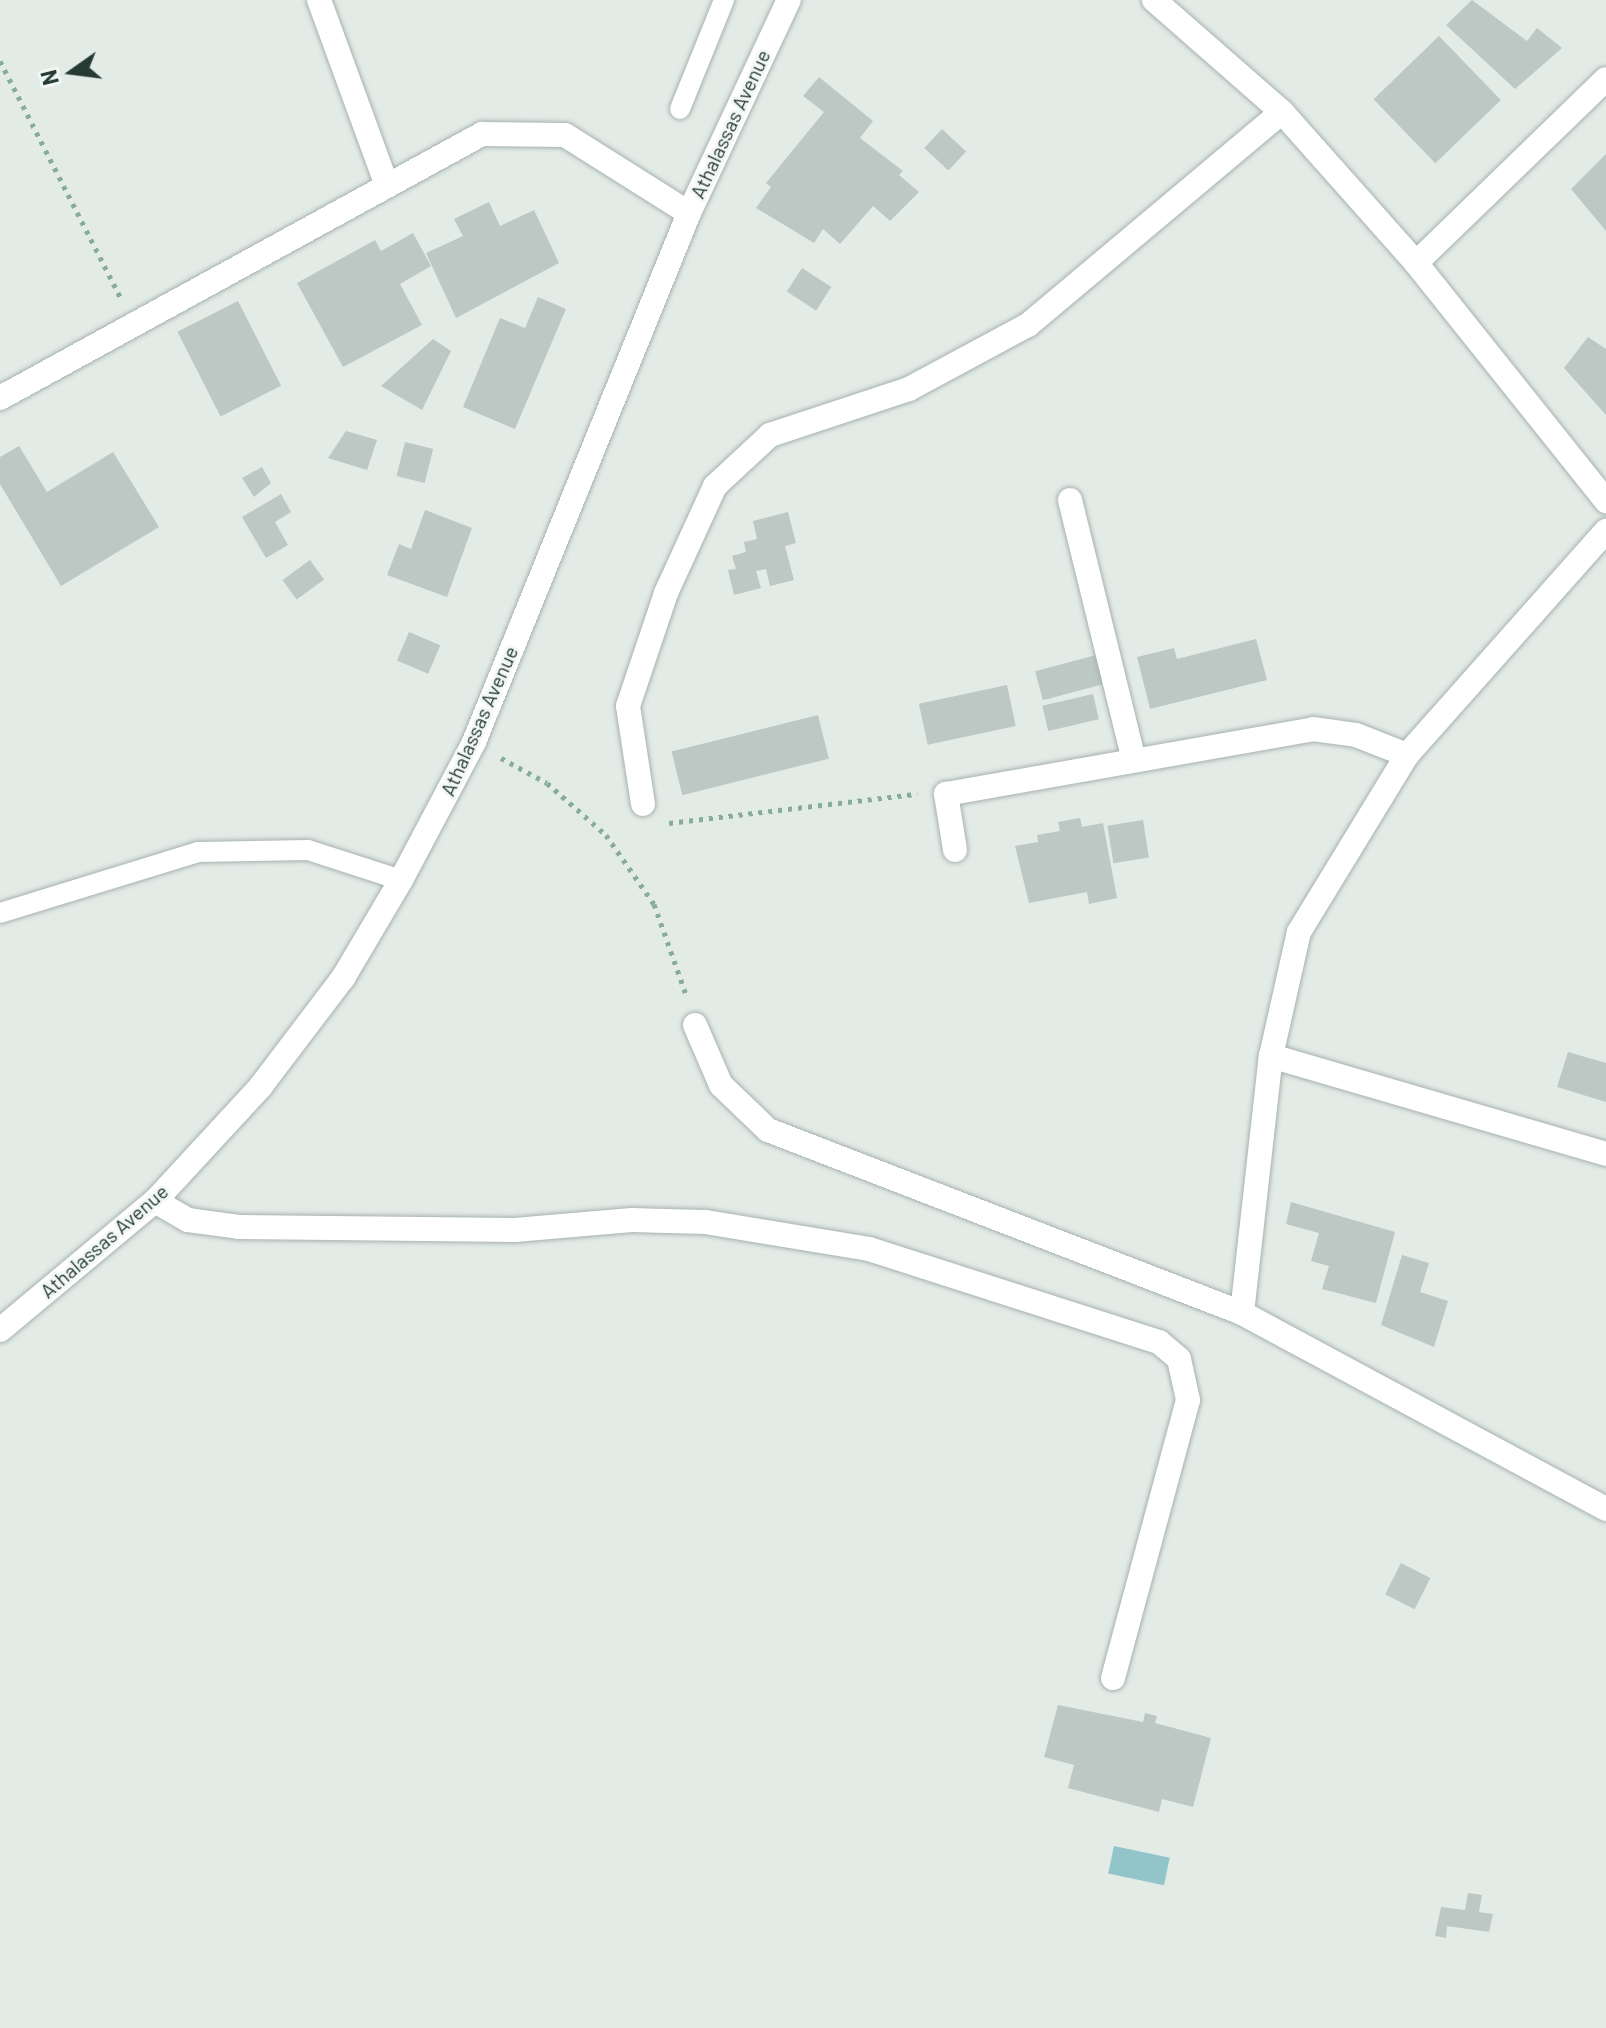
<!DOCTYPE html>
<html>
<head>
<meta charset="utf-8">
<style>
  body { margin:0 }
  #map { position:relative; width:1606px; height:2028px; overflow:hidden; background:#e3ebe7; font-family:Barlow,sans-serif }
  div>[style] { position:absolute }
  .water>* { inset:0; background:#91c5ca; transform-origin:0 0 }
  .building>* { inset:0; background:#bbc8c3; transform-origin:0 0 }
  .path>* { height:5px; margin-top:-2.5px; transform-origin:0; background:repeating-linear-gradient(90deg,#87ab9d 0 4px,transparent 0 10px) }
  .roads { filter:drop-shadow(0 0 2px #a6b2ad) drop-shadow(0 0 2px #a6b2ad) }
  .service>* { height:20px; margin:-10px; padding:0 10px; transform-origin:10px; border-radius:10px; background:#fff }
  .minor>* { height:24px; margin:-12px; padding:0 12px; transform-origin:12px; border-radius:12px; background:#fff }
  .secondary>* { height:24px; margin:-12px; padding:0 12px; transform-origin:12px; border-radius:12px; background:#fff }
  span { translate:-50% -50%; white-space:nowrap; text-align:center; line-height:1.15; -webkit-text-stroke:6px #f3f8f5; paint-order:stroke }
  .street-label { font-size:20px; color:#243a33 }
  .north { position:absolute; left:32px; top:32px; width:80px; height:80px; -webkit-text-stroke:6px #f3f8f5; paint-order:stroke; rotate:256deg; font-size:22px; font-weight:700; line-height:32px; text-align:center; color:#243a33 }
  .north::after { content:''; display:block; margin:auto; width:28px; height:36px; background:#243a33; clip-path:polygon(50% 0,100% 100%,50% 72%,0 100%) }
</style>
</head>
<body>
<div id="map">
  <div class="water">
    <div style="left:1114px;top:1846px;width:57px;height:28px;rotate:12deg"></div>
  </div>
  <div class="building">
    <div style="clip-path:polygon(1472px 0,1527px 41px,1537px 28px,1562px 48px,1515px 89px,1446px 25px)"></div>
    <div style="left:1439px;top:36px;width:89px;height:91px;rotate:46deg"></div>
    <div style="clip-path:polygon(819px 77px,873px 121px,860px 138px,903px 171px,899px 175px,919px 192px,890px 221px,873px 206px,840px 244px,823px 229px,814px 243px,756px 208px,771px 187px,766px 183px,824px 112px,803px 96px)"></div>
    <div style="left:942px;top:129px;width:33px;height:26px;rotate:43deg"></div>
    <div style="clip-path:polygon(1606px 154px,1606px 231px,1571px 189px)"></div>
    <div style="clip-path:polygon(489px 202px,500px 226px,534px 210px,559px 263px,456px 318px,426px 253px,463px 236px,454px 219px)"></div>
    <div style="clip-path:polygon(413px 233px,431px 266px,400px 284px,422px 325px,343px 367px,297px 283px,375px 240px,381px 251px)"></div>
    <div style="left:802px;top:268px;width:35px;height:28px;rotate:33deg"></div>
    <div style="clip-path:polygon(538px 297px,566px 309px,515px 429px,463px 407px,500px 318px,525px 328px)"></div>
    <div style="left:238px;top:301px;width:95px;height:68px;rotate:63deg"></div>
    <div style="clip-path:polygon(1588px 337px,1606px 349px,1606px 415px,1564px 368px)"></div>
    <div style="clip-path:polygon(433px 339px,451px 351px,422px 410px,381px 386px)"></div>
    <div style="clip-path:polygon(346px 431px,377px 440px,367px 470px,328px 458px)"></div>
    <div style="left:405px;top:442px;width:29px;height:35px;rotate:14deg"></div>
    <div style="clip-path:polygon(19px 446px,47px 492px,113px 452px,159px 527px,61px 586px,0 484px,0 457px)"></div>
    <div style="clip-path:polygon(262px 467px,271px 483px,254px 497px,242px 478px)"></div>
    <div style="clip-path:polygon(281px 494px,291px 512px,275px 522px,288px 545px,266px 558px,242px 517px)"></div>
    <div style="clip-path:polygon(425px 510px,472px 528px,447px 597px,387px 575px,399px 544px,411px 549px)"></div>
    <div style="clip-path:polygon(788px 512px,796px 543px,785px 546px,794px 580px,770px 586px,766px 569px,756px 571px,761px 588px,734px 595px,728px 570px,736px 569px,732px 556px,746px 552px,744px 542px,757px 539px,753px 521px)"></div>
    <div style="left:310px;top:560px;width:24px;height:34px;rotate:54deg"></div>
    <div style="left:409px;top:632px;width:34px;height:31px;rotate:23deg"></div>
    <div style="clip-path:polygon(1256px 639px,1267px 680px,1150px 709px,1137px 657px,1174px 648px,1177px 659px)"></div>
    <div style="left:1096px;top:655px;width:30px;height:63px;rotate:75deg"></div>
    <div style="left:1007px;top:685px;width:42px;height:90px;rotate:78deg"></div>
    <div style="left:1093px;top:694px;width:26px;height:52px;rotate:77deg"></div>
    <div style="left:818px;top:715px;width:45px;height:151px;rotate:76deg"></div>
    <div style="clip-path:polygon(1080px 818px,1082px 827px,1103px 823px,1117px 898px,1089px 904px,1087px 892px,1029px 903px,1015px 846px,1038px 842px,1037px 835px,1060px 831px,1058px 822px)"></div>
    <div style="left:1143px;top:820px;width:38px;height:36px;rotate:81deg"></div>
    <div style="clip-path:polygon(1568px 1052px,1606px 1063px,1606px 1102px,1557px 1087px)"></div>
    <div style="clip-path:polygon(1291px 1202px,1395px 1232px,1376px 1303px,1322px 1289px,1329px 1266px,1311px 1261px,1319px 1233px,1286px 1224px)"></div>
    <div style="clip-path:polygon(1402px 1255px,1429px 1263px,1420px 1292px,1448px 1301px,1434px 1347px,1381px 1325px)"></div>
    <div style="left:1401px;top:1563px;width:33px;height:35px;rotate:27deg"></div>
    <div style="clip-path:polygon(1058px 1705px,1143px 1722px,1145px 1713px,1157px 1716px,1155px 1723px,1211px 1738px,1193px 1807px,1162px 1799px,1159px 1812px,1068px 1788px,1074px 1765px,1044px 1757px)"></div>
    <div style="clip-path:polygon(1468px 1893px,1482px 1895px,1479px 1912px,1493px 1914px,1489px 1932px,1447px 1926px,1446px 1938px,1435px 1936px,1441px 1907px,1465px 1910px)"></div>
  </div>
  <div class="path">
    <div style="left:0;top:61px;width:265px;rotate:63deg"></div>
    <div style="left:501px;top:758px;width:52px;rotate:28.5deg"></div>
    <div style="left:547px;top:783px;width:79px;rotate:41.4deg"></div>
    <div style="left:606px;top:835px;width:84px;rotate:55.2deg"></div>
    <div style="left:654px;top:904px;width:99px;rotate:70.5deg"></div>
    <div style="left:669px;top:823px;width:250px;rotate:-6.7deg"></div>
  </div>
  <div class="roads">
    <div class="service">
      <div style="left:680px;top:109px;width:118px;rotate:-68deg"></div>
      <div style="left:0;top:913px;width:207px;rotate:-17.1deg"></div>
      <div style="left:198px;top:852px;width:110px;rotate:-1deg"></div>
      <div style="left:308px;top:850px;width:98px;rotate:17.9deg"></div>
    </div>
    <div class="minor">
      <div style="left:319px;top:0;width:198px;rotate:69.9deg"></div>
      <div style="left:1154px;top:0;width:170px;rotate:41.2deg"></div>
      <div style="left:1282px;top:112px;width:202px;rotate:48.4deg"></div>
      <div style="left:1416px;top:263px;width:305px;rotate:51.4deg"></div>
      <div style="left:1416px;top:263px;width:264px;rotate:-44.1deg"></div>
      <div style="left:0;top:398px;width:550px;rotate:-28.71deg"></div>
      <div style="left:482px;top:134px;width:83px;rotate:0.7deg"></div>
      <div style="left:565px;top:135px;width:146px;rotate:32.2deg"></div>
      <div style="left:1070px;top:500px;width:268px;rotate:76.2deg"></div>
      <div style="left:643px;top:804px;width:99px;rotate:-98.7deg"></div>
      <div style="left:628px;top:706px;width:119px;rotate:-71.4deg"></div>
      <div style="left:666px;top:593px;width:118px;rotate:-65.4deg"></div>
      <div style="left:715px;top:486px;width:75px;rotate:-42.8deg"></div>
      <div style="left:770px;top:435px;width:146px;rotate:-18.3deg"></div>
      <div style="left:909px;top:389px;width:135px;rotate:-28.3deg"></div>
      <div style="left:1028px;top:325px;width:331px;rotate:-40deg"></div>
      <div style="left:955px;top:850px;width:57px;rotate:-99.1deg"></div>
      <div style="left:946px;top:794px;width:373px;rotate:-10deg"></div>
      <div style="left:1313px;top:729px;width:43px;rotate:7.9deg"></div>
      <div style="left:1356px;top:735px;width:55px;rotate:21.4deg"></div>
      <div style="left:695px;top:1025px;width:65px;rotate:66.6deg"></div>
      <div style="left:721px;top:1085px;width:65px;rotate:43.8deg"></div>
      <div style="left:768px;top:1130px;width:508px;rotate:21.11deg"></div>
      <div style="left:1242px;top:1313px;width:413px;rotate:28.3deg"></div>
      <div style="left:1271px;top:1056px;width:349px;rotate:16.3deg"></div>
      <div style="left:155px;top:1201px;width:38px;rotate:30deg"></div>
      <div style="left:188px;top:1220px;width:51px;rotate:7.8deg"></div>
      <div style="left:239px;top:1227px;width:276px;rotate:0.6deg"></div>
      <div style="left:515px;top:1230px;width:117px;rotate:-4.9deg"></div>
      <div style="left:632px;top:1220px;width:74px;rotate:1.5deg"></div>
      <div style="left:706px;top:1222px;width:165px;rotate:9.4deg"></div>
      <div style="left:869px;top:1249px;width:305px;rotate:17.8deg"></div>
      <div style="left:1159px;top:1342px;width:26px;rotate:40deg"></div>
      <div style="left:1179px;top:1359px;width:42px;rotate:77.6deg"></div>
      <div style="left:1188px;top:1400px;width:288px;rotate:105.1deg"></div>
      <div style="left:1242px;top:1313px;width:259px;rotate:-83.6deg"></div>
      <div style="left:1271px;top:1056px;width:127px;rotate:-77.3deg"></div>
      <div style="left:1299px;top:932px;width:207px;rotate:-58.6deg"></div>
      <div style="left:1407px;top:755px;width:300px;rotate:-48.4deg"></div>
    </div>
    <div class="secondary">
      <div style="left:0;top:1330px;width:202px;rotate:-39.8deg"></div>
      <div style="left:155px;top:1201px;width:156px;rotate:-47.3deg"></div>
      <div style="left:261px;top:1086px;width:136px;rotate:-52.8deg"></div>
      <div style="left:343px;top:978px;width:114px;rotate:-59.4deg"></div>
      <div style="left:401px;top:880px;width:156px;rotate:-62.1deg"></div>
      <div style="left:474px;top:742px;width:571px;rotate:-67.88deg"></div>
      <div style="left:689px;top:213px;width:235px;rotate:-64.9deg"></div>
    </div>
  </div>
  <div class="street-label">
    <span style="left:730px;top:124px;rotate:-65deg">Athalassas Avenue</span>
    <span style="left:479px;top:721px;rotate:-66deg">Athalassas Avenue</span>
    <span style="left:104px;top:1241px;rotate:-41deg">Athalassas Avenue</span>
  </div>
  <div class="north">N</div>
</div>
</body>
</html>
